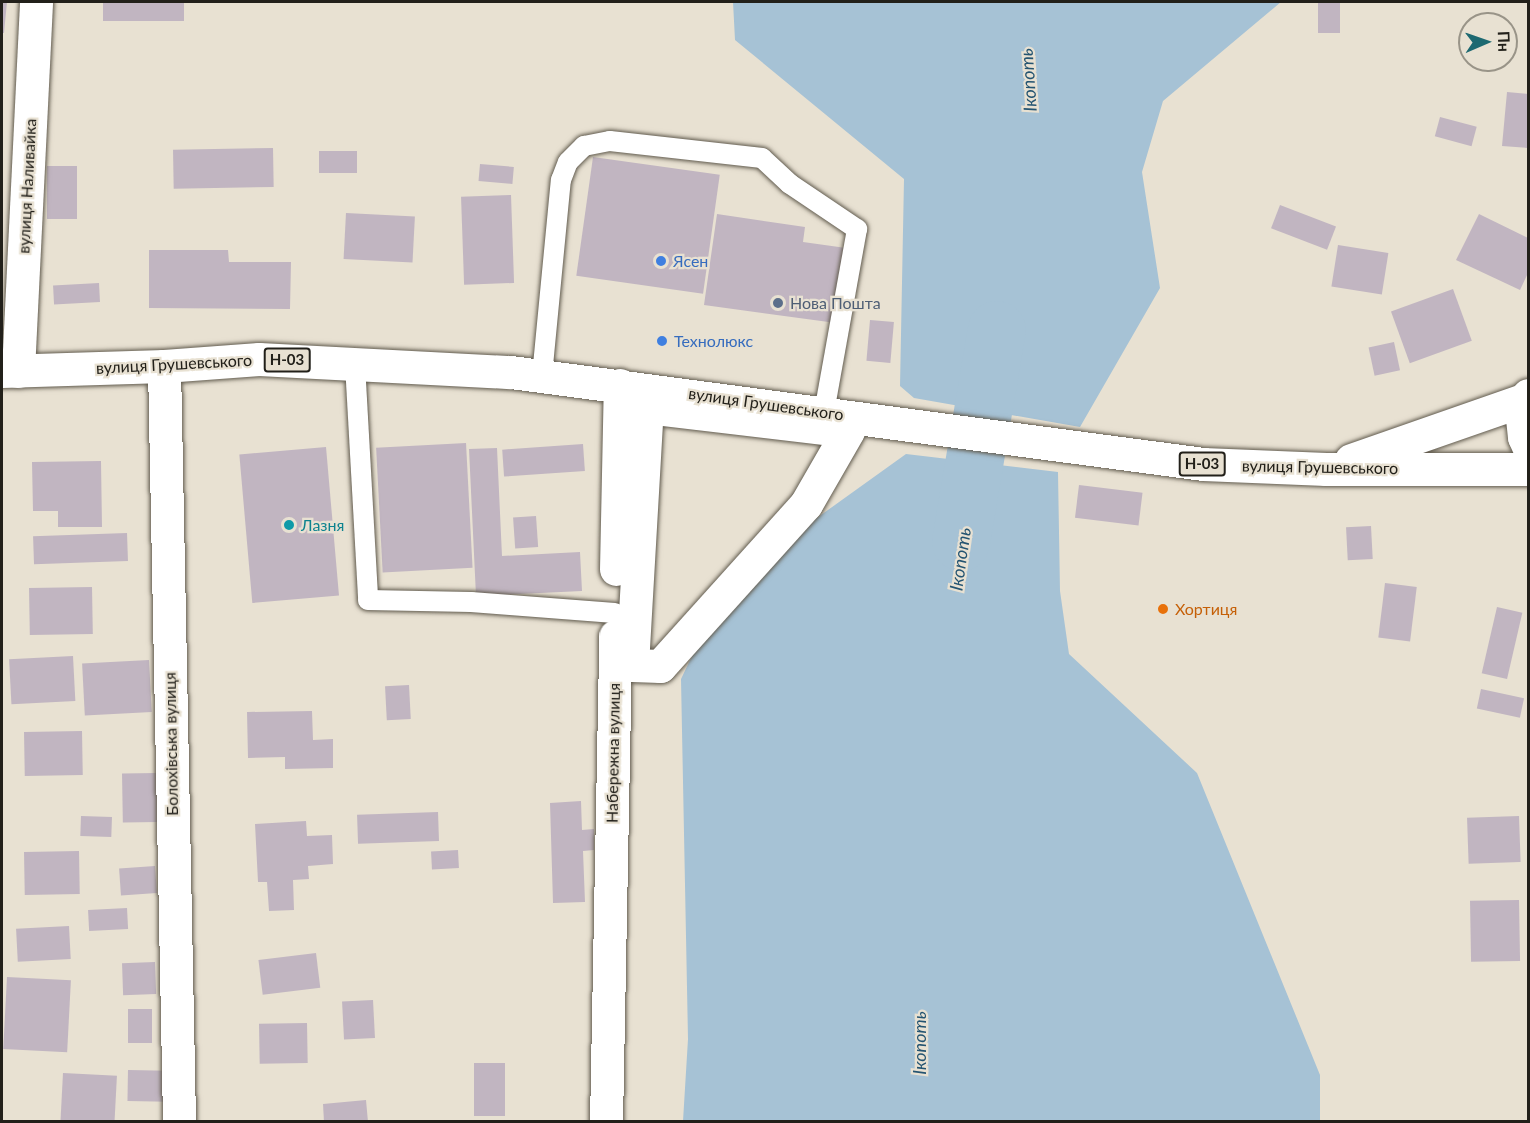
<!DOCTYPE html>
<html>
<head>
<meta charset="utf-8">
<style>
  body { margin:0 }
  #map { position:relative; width:1530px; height:1123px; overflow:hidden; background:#e8e1d2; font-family:Lato,sans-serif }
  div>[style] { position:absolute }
  .water>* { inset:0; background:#a6c2d5 }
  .river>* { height:58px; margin:-29px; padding:0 29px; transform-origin:29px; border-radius:29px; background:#a6c2d5 }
  .building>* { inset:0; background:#c1b5c1; transform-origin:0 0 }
  .roads { filter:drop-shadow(0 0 2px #615b4e) drop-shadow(0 0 2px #615b4e) }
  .lane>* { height:20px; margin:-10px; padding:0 10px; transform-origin:10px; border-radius:10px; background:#fff }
  .street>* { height:33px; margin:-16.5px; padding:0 16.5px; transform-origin:16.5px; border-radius:16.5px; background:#fff }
  .primary>* { height:33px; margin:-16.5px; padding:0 16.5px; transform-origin:16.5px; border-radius:16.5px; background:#fff }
  .dots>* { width:16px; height:16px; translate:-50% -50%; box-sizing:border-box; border:3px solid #e8e1d2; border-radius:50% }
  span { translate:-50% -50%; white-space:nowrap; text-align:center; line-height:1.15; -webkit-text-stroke:4.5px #e8e1d2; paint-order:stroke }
  .shield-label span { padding:2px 4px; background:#e8e1d2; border:2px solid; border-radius:4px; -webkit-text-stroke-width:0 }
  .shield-label { font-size:15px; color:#22201a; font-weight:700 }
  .street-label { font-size:16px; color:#22201a }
  .shop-label { font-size:16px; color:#366cbe }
  .left { translate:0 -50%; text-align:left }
  .service-label { font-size:16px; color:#4e5e75 }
  .culture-label { font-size:16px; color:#0d838f }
  .food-label { font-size:16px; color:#c56008 }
  .water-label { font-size:18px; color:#245471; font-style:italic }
  .frame { position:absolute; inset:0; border:3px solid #22201a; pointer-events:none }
  .north { position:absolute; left:1458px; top:12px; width:60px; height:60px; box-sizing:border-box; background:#e8e1d2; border:2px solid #999488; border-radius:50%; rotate:88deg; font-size:16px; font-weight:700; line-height:24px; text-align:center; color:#22201a }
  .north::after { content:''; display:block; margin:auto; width:21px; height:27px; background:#1d6971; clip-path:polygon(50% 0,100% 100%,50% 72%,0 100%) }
</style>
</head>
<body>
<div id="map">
  <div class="water">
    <div style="clip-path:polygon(733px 2px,1281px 2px,1163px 101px,1142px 172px,1160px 288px,1080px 427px,914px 398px,900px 386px,904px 179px,735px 40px)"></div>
    <div style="clip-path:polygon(906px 454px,1058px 472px,1060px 591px,1069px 654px,1197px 773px,1320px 1075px,1320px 1121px,683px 1121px,688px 1039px,681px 679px,693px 654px,814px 520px)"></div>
  </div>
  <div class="river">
    <div style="left:961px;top:542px;width:215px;rotate:-80.4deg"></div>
  </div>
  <div class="building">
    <div style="clip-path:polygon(2px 2px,7px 2px,4px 33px,2px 33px)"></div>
    <div style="left:103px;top:2px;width:81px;height:19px"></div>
    <div style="left:1318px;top:2px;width:22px;height:31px"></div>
    <div style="clip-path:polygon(1507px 92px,1528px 94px,1528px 148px,1502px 146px)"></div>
    <div style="left:1440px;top:117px;width:38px;height:20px;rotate:15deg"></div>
    <div style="left:273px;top:148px;width:39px;height:100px;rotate:89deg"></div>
    <div style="left:319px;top:151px;width:38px;height:22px"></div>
    <div style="left:593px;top:157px;width:128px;height:120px;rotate:8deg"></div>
    <div style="left:480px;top:164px;width:34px;height:17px;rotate:5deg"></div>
    <div style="left:47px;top:166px;width:30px;height:53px"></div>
    <div style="left:511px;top:195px;width:88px;height:50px;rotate:88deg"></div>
    <div style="left:1280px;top:205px;width:60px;height:25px;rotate:21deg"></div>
    <div style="left:346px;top:213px;width:69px;height:46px;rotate:3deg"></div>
    <div style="clip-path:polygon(717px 214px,805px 227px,803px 242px,846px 248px,836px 323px,704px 305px)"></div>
    <div style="clip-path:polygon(1479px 214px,1528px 238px,1528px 273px,1520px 290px,1456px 260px)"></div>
    <div style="left:1338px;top:245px;width:51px;height:42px;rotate:9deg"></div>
    <div style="clip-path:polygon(149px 250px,228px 250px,229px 262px,291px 262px,290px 309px,149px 308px)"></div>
    <div style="left:99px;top:283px;width:19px;height:46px;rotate:87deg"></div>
    <div style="left:1453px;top:289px;width:55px;height:66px;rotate:70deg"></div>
    <div style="left:870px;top:320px;width:24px;height:41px;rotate:5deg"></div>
    <div style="left:1394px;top:342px;width:29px;height:26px;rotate:78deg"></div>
    <div style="left:466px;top:443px;width:125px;height:90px;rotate:87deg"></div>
    <div style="left:583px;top:444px;width:27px;height:81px;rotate:86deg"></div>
    <div style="left:326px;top:447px;width:149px;height:87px;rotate:85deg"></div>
    <div style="clip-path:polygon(497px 448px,502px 556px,580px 552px,582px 591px,476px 596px,469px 449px)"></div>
    <div style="clip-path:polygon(101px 461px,102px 527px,58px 527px,58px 511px,33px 511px,32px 462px)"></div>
    <div style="left:1079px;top:485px;width:64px;height:33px;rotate:7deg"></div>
    <div style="left:536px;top:516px;width:31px;height:23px;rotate:86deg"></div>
    <div style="left:1371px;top:526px;width:33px;height:25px;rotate:87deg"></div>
    <div style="left:127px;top:533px;width:28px;height:94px;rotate:88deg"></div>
    <div style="left:1385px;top:583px;width:32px;height:55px;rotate:7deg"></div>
    <div style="left:92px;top:587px;width:47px;height:63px;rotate:89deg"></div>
    <div style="left:1497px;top:607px;width:26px;height:68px;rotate:13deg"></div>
    <div style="left:73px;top:656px;width:45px;height:64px;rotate:87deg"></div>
    <div style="left:149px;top:660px;width:52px;height:67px;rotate:87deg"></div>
    <div style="left:409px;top:685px;width:34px;height:24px;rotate:87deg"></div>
    <div style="left:1481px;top:689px;width:44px;height:20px;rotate:12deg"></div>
    <div style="clip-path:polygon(312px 711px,313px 740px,333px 739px,333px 768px,285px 769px,285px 757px,248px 758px,247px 712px)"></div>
    <div style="left:82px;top:731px;width:44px;height:58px;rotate:89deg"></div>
    <div style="left:157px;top:773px;width:49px;height:35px;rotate:89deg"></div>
    <div style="clip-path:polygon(581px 801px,582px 830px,594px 829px,594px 850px,583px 851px,585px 902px,553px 903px,550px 803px)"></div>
    <div style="left:438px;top:812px;width:29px;height:81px;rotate:88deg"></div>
    <div style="left:81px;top:816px;width:31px;height:20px;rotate:2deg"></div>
    <div style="left:1519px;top:816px;width:46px;height:52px;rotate:88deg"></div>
    <div style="clip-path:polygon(306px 821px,307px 836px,332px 835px,333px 864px,308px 866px,309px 879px,293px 880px,294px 910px,269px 911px,267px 882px,258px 882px,255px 824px)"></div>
    <div style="left:458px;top:850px;width:18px;height:27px;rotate:87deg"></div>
    <div style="left:79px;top:851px;width:43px;height:55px;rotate:89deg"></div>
    <div style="left:155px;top:866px;width:27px;height:36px;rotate:86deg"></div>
    <div style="left:1519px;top:900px;width:61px;height:49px;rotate:89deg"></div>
    <div style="left:127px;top:908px;width:21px;height:39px;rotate:87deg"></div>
    <div style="left:69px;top:926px;width:33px;height:53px;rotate:87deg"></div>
    <div style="left:316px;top:953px;width:35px;height:58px;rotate:83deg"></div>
    <div style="left:155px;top:962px;width:32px;height:33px;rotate:88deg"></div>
    <div style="left:7px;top:977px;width:64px;height:72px;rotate:3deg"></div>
    <div style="left:373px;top:1000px;width:38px;height:31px;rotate:87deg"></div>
    <div style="left:152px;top:1009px;width:34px;height:24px;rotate:90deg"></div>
    <div style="left:307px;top:1023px;width:40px;height:48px;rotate:89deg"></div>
    <div style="left:474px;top:1063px;width:31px;height:53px"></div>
    <div style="left:128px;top:1070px;width:40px;height:31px;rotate:1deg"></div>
    <div style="left:63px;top:1073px;width:54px;height:49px;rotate:3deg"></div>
    <div style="clip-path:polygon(366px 1100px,368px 1122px,324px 1122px,323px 1104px)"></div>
  </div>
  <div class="roads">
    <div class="lane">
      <div style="left:355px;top:364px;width:236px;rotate:86.8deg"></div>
      <div style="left:368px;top:600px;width:103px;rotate:1.1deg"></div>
      <div style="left:471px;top:602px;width:144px;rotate:4.4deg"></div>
      <div style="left:542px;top:376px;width:197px;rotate:-84.5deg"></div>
      <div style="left:561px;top:180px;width:19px;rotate:-69deg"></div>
      <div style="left:568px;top:162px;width:23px;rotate:-45deg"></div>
      <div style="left:584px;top:146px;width:26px;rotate:-11deg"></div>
      <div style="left:610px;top:141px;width:153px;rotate:6.4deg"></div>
      <div style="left:762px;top:158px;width:38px;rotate:43deg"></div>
      <div style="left:790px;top:184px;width:81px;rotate:33.9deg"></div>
      <div style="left:857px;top:229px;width:186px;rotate:100.2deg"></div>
    </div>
    <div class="street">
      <div style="left:164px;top:366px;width:756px;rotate:88.86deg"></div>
      <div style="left:18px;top:371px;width:369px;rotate:-87.2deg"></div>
      <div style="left:647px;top:407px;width:202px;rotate:6.8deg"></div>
      <div style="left:848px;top:431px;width:84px;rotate:119.9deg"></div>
      <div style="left:806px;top:504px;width:218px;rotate:132deg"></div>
      <div style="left:660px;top:666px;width:28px;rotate:-178deg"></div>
      <div style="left:632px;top:665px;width:258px;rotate:-86.7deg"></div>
      <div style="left:616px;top:569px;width:184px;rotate:-88.8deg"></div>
      <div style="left:606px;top:1122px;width:486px;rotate:-88.9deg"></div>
    </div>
    <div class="primary">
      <div style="left:2px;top:371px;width:162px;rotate:-1.8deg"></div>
      <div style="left:164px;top:366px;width:95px;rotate:-4.2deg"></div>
      <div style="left:259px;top:359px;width:252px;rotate:3deg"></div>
      <div style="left:511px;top:372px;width:698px;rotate:7.57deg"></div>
      <div style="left:1203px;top:464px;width:123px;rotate:2.3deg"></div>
      <div style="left:1326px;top:469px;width:202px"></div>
      <div style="left:1528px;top:395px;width:24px;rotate:105deg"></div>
      <div style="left:1522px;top:418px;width:19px;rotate:84deg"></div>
      <div style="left:1524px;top:437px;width:10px;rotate:66deg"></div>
      <div style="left:1351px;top:460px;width:185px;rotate:-19.2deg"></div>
    </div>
  </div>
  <div class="dots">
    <div style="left:661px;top:261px;background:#3f7fe0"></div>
    <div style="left:778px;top:303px;background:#5c6f8a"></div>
    <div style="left:662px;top:341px;background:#3f7fe0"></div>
    <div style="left:289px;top:525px;background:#0f9aa8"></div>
    <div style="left:1163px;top:609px;background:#e8710a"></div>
  </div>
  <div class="shield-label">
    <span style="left:287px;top:360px">Н-03</span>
    <span style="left:1202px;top:464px">Н-03</span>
  </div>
  <div class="street-label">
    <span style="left:27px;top:186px;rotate:-87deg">вулиця Наливайка</span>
    <span style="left:174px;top:364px;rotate:-3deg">вулиця Грушевського</span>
    <span style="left:766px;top:404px;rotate:8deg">вулиця Грушевського</span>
    <span style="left:1320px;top:467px;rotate:1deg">вулиця Грушевського</span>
    <span style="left:171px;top:744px;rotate:-91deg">Болохівська вулиця</span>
    <span style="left:613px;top:753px;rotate:-89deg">Набережна вулиця</span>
  </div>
  <div class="shop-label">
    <span class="left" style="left:673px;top:261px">Ясен</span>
    <span class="left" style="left:674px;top:341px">Технолюкс</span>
  </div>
  <div class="service-label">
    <span class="left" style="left:790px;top:303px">Нова Пошта</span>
  </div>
  <div class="culture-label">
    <span class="left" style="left:301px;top:525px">Лазня</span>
  </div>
  <div class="food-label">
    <span class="left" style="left:1175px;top:609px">Хортиця</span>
  </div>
  <div class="water-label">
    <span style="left:1028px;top:80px;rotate:-94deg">Ікопоть</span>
    <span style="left:960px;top:559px;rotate:-82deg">Ікопоть</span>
    <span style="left:919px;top:1043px;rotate:-90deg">Ікопоть</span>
  </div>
  <div class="frame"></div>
  <div class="north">Пн</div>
</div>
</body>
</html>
